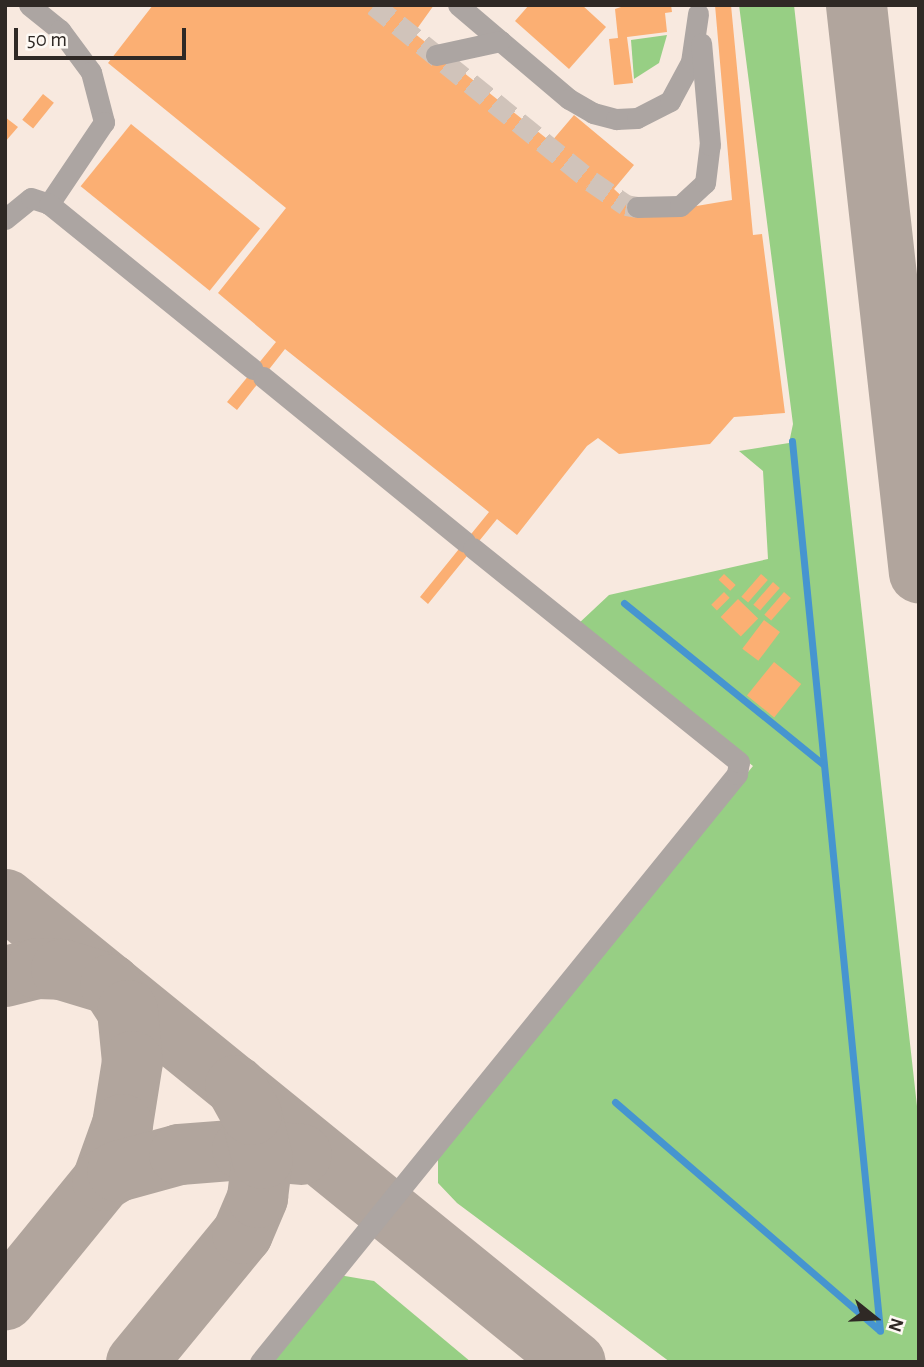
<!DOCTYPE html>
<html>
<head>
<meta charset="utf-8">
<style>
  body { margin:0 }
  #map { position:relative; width:924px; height:1367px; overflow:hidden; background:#f8e9df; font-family:"Alegreya Sans",sans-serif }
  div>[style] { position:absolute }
  .green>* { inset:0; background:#97cf84 }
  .stream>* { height:7px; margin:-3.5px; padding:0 3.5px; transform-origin:3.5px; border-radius:3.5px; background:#4695d0 }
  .taxiway>* { height:61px; margin:-30.5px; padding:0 30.5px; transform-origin:30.5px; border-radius:30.5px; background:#b1a59d }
  .building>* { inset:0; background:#fbaf73; transform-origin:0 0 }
  .minor-tunnel>* { height:21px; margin-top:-10.5px; transform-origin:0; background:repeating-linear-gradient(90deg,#d0c3ba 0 21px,transparent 0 31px) }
  .minor>* { height:21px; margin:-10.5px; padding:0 10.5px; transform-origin:10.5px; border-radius:10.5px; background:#aca5a2 }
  span { translate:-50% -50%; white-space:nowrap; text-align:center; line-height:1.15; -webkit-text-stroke:5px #fef9f4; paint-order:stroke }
  .frame { position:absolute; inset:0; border:7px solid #2f2925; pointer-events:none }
  .north { position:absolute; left:840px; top:1283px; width:70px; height:70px; -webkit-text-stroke:5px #fef9f4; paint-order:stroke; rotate:108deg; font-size:19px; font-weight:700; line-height:28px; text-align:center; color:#2f2925 }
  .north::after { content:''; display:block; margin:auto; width:24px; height:32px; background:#2f2925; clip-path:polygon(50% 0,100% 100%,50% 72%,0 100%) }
  .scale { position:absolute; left:14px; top:28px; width:172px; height:32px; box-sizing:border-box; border:4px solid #2f2925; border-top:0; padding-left:9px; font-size:21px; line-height:24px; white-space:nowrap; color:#2f2925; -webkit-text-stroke:5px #fef9f4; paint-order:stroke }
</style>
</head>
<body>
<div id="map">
  <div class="green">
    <div style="clip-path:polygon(739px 5px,794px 5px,919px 1124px,919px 1362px,670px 1362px,457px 1203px,438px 1183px,438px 1149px,753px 766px,577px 625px,609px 595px,768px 559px,763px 471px,739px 451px,789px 443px,793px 424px)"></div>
    <div style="clip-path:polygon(667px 35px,659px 63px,634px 79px,631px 40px)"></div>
    <div style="clip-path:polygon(339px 1275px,374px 1281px,471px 1362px,270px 1362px)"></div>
  </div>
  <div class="stream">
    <div style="left:792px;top:441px;width:894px;rotate:84.35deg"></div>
    <div style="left:624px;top:603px;width:256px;rotate:39deg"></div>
    <div style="left:615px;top:1102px;width:349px;rotate:40.8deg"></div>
  </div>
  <div class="taxiway">
    <div style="left:856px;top:5px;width:571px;rotate:83.67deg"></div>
    <div style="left:5px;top:899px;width:734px;rotate:39.09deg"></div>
    <div style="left:5px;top:976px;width:33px;rotate:-14deg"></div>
    <div style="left:37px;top:968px;width:24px;rotate:2deg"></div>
    <div style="left:61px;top:969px;width:51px;rotate:17deg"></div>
    <div style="left:110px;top:984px;width:31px;rotate:57deg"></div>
    <div style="left:127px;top:1010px;width:51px;rotate:84.4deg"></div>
    <div style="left:132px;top:1061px;width:64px;rotate:99deg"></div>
    <div style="left:122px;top:1124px;width:59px;rotate:109.7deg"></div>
    <div style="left:102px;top:1180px;width:154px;rotate:129.2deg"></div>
    <div style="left:102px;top:1180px;width:17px;rotate:-31deg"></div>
    <div style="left:117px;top:1171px;width:64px;rotate:-15.3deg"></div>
    <div style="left:179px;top:1154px;width:63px;rotate:-4.5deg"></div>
    <div style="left:242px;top:1149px;width:59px;rotate:4.8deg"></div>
    <div style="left:136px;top:1362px;width:167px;rotate:-50.6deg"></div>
    <div style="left:242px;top:1233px;width:39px;rotate:-67deg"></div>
    <div style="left:257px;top:1197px;width:39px;rotate:-83deg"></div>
    <div style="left:262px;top:1158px;width:45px;rotate:-104deg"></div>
    <div style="left:251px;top:1114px;width:33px;rotate:-119deg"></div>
  </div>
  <div class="building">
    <div style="clip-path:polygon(153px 5px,434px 5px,414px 33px,551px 142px,574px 115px,634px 165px,614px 189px,629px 203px,655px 213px,732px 200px,715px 5px,731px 5px,753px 235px,762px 234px,785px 413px,734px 417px,710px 444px,619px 454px,598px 438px,587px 446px,517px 535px,497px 519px,428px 604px,420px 597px,489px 512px,285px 349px,237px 410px,227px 402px,276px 342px,218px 293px,286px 208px,108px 63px)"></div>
    <div style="clip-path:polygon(529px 5px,582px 5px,606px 27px,569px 69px,515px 21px)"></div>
    <div style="clip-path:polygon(627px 5px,671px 5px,672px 12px,665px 13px,667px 32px,627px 37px,633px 83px,614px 85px,609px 39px,618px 38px,615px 9px)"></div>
    <div style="left:43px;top:94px;width:14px;height:33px;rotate:39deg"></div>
    <div style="clip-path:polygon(5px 117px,18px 127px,5px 142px)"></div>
    <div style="left:131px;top:124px;width:166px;height:80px;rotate:39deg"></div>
    <div style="left:724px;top:574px;width:16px;height:8px;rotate:43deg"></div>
    <div style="left:761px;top:574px;width:9px;height:30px;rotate:41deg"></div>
    <div style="left:773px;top:582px;width:9px;height:30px;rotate:41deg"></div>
    <div style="left:724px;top:592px;width:8px;height:18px;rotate:45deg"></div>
    <div style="left:784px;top:592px;width:9px;height:30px;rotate:41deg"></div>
    <div style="left:738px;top:599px;width:28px;height:25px;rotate:44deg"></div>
    <div style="left:764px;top:620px;width:20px;height:36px;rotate:37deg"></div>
    <div style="left:774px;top:662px;width:35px;height:43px;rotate:39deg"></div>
  </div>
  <div class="minor-tunnel">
    <div style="left:374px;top:5px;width:279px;rotate:39deg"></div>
    <div style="left:591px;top:181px;width:42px;rotate:34.4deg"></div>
    <div style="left:626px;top:205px;width:11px;rotate:10deg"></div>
  </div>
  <div class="minor">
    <div style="left:29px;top:5px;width:40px;rotate:39deg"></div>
    <div style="left:60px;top:30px;width:52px;rotate:53.6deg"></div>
    <div style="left:91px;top:72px;width:52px;rotate:75.4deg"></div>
    <div style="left:104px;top:122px;width:99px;rotate:123.9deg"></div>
    <div style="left:458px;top:5px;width:145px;rotate:40.3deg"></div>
    <div style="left:569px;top:99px;width:28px;rotate:30deg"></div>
    <div style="left:593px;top:113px;width:24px;rotate:15deg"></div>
    <div style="left:616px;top:119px;width:21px;rotate:-3deg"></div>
    <div style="left:637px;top:118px;width:37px;rotate:-27deg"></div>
    <div style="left:670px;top:101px;width:44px;rotate:-61.7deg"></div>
    <div style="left:691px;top:62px;width:49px;rotate:-81.7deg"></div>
    <div style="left:436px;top:55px;width:66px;rotate:-12.3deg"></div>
    <div style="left:637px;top:207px;width:43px;rotate:-1.3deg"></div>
    <div style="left:680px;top:206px;width:34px;rotate:-43deg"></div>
    <div style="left:705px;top:183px;width:38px;rotate:-83deg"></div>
    <div style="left:710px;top:145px;width:102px;rotate:-95deg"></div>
    <div style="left:5px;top:219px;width:33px;rotate:-39deg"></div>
    <div style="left:31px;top:198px;width:19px;rotate:18deg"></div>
    <div style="left:49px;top:204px;width:262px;rotate:39deg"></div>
    <div style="left:263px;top:377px;width:261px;rotate:39.2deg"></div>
    <div style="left:260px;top:1362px;width:757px;rotate:-50.95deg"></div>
    <div style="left:737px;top:774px;width:12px;rotate:-81deg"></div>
    <div style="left:739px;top:762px;width:341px;rotate:-141.2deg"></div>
  </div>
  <div class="frame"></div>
  <div class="north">N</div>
  <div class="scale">50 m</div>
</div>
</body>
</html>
